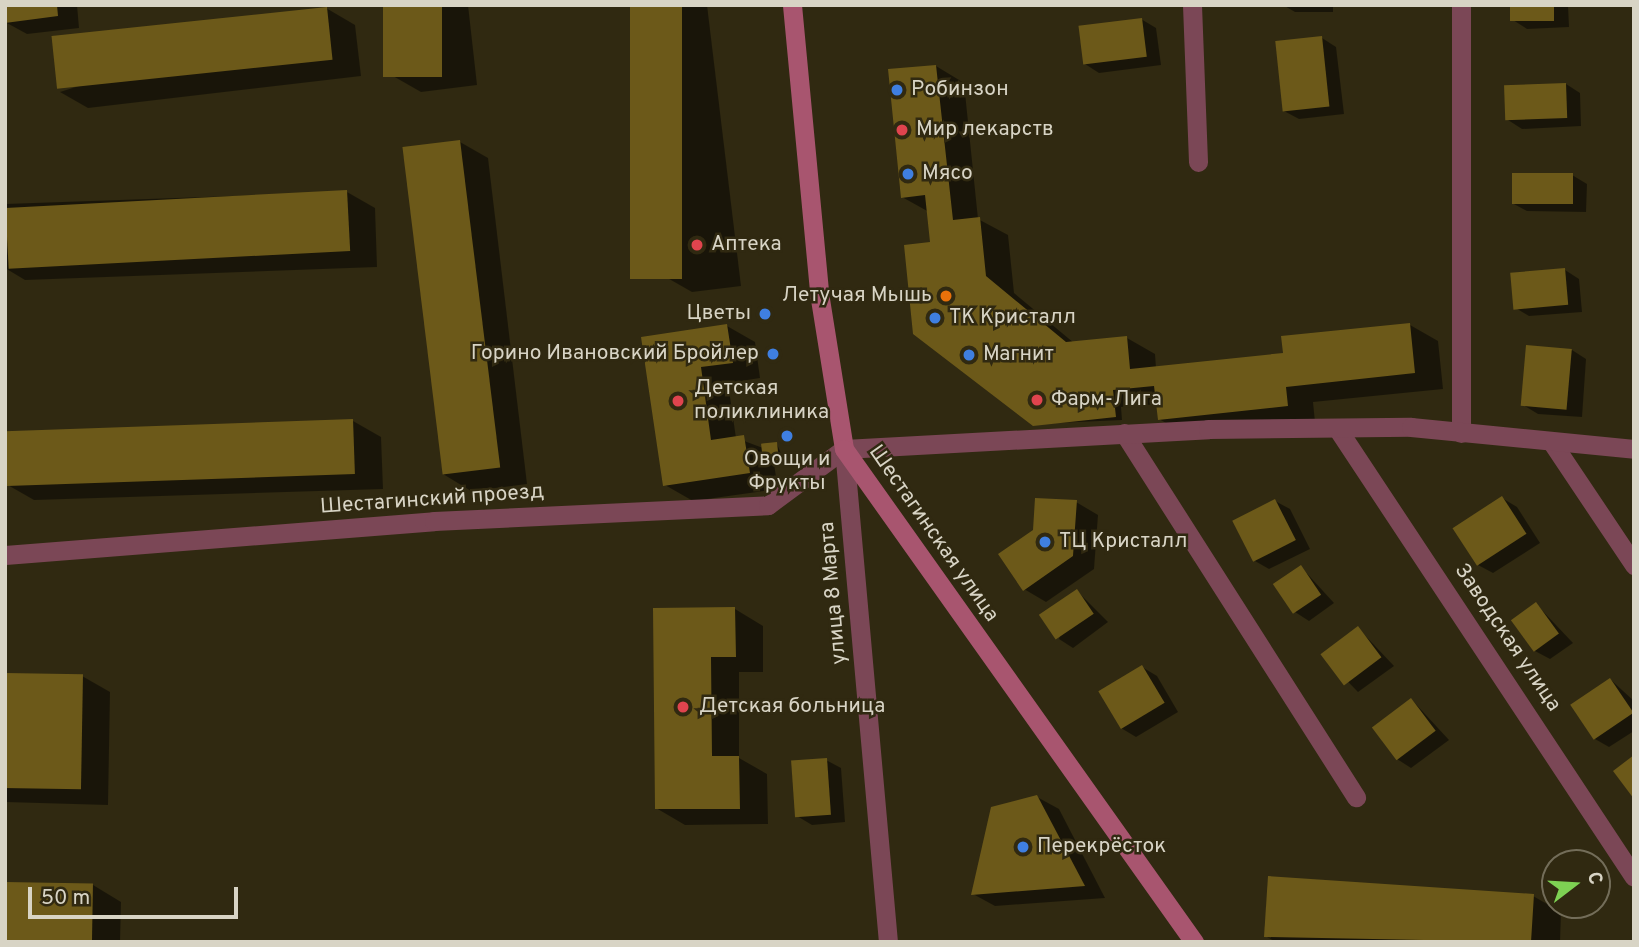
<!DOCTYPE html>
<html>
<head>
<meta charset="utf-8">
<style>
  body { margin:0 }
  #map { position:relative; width:1639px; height:947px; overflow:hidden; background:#302911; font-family:Overpass,sans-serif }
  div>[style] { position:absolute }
  .shadow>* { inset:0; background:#0007 }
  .building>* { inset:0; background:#6c5919; transform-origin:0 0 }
  .minor>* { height:19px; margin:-9.5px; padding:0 9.5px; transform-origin:9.5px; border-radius:9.5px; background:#7b4756 }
  .tertiary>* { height:19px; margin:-9.5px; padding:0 9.5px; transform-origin:9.5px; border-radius:9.5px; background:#7b4756 }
  .secondary>* { height:19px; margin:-9.5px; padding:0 9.5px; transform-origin:9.5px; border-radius:9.5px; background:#a8556f }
  .dots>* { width:19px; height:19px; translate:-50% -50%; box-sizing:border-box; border:4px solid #302911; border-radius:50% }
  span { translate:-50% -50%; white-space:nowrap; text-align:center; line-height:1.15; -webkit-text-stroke:5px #302911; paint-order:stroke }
  .poi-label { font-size:21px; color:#d8d4c5 }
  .left { translate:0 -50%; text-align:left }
  .right { translate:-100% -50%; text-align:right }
  .street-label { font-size:21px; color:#d8d4c5 }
  .frame { position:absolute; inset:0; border:7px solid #d8d4c5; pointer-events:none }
  .north { position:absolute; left:1541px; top:849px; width:70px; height:70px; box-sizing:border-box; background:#302911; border:2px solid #736d59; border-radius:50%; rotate:73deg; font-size:19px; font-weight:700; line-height:28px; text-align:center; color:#d8d4c5 }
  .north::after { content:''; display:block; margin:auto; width:24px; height:32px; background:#7ed153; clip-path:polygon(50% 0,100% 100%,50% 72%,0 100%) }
  .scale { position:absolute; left:28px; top:887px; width:210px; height:32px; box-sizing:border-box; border:4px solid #d8d4c5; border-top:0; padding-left:9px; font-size:21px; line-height:24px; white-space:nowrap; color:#d8d4c5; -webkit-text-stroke:5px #302911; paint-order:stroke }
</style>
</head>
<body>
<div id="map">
  <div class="shadow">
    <div style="clip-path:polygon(5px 5px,77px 5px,79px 28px,27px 34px,5px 22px)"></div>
    <div style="clip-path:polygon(385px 5px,468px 5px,477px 85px,421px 92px,393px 76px)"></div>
    <div style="clip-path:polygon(631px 5px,707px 5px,741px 286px,692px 292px,664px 276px)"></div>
    <div style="clip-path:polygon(1283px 5px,1333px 5px,1333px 12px,1295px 12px)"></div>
    <div style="clip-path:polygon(1512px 5px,1568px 5px,1569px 27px,1527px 29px,1513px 20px)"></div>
    <div style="clip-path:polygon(326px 8px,355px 25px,361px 76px,88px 108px,60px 92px)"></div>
    <div style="clip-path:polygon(1141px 19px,1156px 28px,1161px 65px,1099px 73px,1085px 64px)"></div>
    <div style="clip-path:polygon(1322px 38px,1336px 47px,1344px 114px,1299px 119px,1284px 111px)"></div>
    <div style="clip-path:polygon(936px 66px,964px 83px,978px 219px,1008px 235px,1014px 293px,1074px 343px,1127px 338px,1155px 354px,1156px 368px,1285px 355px,1410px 325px,1438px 341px,1443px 389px,1313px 402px,1315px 422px,1187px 435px,1159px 419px,1158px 404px,1121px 407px,1122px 420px,1034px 424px,932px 243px,929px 212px,902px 197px)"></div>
    <div style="clip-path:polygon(1566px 84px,1580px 93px,1581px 126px,1522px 129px,1508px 120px)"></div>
    <div style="clip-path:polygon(460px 142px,488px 158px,527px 484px,471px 491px,443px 474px)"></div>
    <div style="clip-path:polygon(1572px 175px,1587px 184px,1586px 212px,1527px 211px,1512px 203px)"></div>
    <div style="clip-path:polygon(347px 192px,375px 208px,377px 267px,25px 280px,5px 268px,5px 204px)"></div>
    <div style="clip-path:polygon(1565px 270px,1579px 279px,1582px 312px,1529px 316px,1514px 307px)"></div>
    <div style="clip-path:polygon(727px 326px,755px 342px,760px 378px,728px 383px,736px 438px,763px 448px,777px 444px,785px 463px,774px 464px,778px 489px,693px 501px,665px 485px,643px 339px)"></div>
    <div style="clip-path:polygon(1572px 350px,1586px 359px,1582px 417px,1538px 414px,1523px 405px)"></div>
    <div style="clip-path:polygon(353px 421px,381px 437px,383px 489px,34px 500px,6px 484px)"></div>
    <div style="clip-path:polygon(1502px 498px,1517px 507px,1540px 543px,1493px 573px,1478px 565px)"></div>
    <div style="clip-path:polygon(1275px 501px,1290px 509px,1310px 549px,1269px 569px,1255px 561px)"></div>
    <div style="clip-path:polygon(1076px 502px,1098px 515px,1094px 569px,1046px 602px,1024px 589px)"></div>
    <div style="clip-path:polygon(1301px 567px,1334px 603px,1309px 621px,1295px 612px)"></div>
    <div style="clip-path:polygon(1077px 591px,1108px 622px,1073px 648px,1059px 639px)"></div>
    <div style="clip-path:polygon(1536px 604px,1573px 643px,1550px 659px,1535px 651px)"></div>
    <div style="clip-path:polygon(735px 609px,763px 626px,763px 672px,739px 672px,739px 758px,767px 774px,768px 824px,685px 825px,656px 808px,655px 610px)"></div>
    <div style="clip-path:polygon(1358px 628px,1394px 666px,1358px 692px,1322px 655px)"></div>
    <div style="clip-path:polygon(1142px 667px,1157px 676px,1178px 712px,1136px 737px,1121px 728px)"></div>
    <div style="clip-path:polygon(5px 674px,82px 676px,110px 692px,108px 805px,5px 802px)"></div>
    <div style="clip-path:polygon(1611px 680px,1634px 701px,1634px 731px,1609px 747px,1595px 739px)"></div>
    <div style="clip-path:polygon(1412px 700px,1449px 740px,1411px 768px,1397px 759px)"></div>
    <div style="clip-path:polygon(826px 760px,841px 768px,845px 822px,812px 825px,797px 816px)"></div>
    <div style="clip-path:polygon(1037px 797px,1059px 809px,1105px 898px,995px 906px,973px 894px)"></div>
    <div style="clip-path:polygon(93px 885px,121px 902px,120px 942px,5px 942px)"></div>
    <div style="clip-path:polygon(1533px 896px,1561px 912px,1560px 942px,1276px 942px,1265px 936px)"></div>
  </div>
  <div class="building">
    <div style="clip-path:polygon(5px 5px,57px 5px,58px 16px,5px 23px)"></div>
    <div style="left:383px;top:5px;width:59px;height:72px"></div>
    <div style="left:630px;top:5px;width:52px;height:274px"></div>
    <div style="left:1510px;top:5px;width:44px;height:16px"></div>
    <div style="left:327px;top:7px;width:53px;height:277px;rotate:84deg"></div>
    <div style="left:1142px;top:18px;width:39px;height:64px;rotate:83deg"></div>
    <div style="left:1322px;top:36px;width:71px;height:47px;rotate:84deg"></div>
    <div style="clip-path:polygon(936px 65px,953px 220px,980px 217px,986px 276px,1066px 342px,1127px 336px,1130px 369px,1283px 353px,1281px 336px,1410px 323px,1415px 373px,1286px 387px,1288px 406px,1158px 420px,1154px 386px,1113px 390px,1116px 417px,1033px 426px,913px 334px,904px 245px,930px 242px,925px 195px,901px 198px,888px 69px)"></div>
    <div style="left:1566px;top:83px;width:35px;height:62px;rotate:88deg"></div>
    <div style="left:460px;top:140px;width:330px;height:58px;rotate:83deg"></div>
    <div style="left:1512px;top:173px;width:61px;height:31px"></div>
    <div style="left:347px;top:190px;width:61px;height:342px;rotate:87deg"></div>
    <div style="left:1565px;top:268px;width:37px;height:55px;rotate:85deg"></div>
    <div style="clip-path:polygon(727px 324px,733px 363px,701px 367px,711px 440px,744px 435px,750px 473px,663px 486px,641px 337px)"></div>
    <div style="left:1526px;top:345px;width:46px;height:61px;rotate:5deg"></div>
    <div style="left:353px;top:419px;width:55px;height:348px;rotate:88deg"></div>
    <div style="left:777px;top:442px;width:18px;height:16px;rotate:84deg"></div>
    <div style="left:1502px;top:496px;width:45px;height:59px;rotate:57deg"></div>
    <div style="clip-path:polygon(1035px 498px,1077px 500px,1073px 556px,1023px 591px,998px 554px,1033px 530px)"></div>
    <div style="left:1275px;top:499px;width:46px;height:48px;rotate:63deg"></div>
    <div style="left:1301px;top:565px;width:36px;height:34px;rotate:56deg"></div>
    <div style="left:1077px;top:589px;width:30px;height:46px;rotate:56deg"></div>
    <div style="left:1536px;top:602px;width:39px;height:31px;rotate:54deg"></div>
    <div style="clip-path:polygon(735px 607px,736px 657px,711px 657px,712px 756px,739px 756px,740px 809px,655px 809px,653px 608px)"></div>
    <div style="left:1358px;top:626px;width:39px;height:47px;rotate:53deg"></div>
    <div style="left:1142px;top:665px;width:44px;height:51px;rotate:59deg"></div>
    <div style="left:5px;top:673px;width:78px;height:115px;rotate:1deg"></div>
    <div style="left:1610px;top:678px;width:42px;height:48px;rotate:56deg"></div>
    <div style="left:1411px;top:698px;width:41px;height:49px;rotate:53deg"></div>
    <div style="clip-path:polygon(1634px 755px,1634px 799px,1613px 771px)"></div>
    <div style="left:827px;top:758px;width:57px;height:36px;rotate:86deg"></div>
    <div style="clip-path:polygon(1037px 795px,1085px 886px,971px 895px,991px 807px)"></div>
    <div style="clip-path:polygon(1268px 876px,1534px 894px,1531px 942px,1264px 937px)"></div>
    <div style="left:5px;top:882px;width:88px;height:60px;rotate:1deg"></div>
  </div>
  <div class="minor">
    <div style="left:1192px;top:5px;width:157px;rotate:87.8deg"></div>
    <div style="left:1461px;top:5px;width:428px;rotate:90deg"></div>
    <div style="left:1337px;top:428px;width:538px;rotate:56.52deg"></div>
    <div style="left:1124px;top:433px;width:432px;rotate:57.5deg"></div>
    <div style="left:1553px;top:444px;width:146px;rotate:56.2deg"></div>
    <div style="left:5px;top:555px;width:430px;rotate:-4.5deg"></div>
    <div style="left:434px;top:521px;width:334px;rotate:-2.7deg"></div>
    <div style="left:768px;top:505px;width:94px;rotate:-36.4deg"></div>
    <div style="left:844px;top:449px;width:365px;rotate:-3.1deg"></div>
    <div style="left:1208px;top:429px;width:203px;rotate:-0.6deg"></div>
    <div style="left:1411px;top:427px;width:224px;rotate:5.6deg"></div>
  </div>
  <div class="tertiary">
    <div style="left:844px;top:449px;width:495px;rotate:84.9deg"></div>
  </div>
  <div class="secondary">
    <div style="left:792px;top:5px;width:295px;rotate:84.6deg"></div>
    <div style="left:820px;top:299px;width:152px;rotate:80.9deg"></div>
    <div style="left:844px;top:449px;width:605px;rotate:54.63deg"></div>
  </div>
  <div class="dots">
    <div style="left:897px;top:90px;background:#3f7fe0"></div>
    <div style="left:902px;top:130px;background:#e0444e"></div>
    <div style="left:908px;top:174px;background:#3f7fe0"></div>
    <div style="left:697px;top:245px;background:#e0444e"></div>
    <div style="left:946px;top:296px;background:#e8710a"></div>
    <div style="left:765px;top:314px;background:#3f7fe0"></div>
    <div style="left:935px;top:318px;background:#3f7fe0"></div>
    <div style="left:773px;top:354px;background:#3f7fe0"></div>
    <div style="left:969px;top:355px;background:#3f7fe0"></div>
    <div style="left:1037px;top:400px;background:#e0444e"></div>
    <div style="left:678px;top:401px;background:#e0444e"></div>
    <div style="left:787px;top:436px;background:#3f7fe0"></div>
    <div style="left:1045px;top:542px;background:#3f7fe0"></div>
    <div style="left:683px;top:707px;background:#e0444e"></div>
    <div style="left:1023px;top:847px;background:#3f7fe0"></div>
  </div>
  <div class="poi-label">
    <span class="left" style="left:911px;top:90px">Робинзон</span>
    <span class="left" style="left:916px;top:130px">Мир лекарств</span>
    <span class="left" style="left:922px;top:174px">Мясо</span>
    <span class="left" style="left:711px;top:245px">Аптека</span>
    <span class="right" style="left:932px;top:296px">Летучая Мышь</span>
    <span class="right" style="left:751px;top:314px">Цветы</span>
    <span class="left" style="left:949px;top:318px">ТК Кристалл</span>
    <span class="right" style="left:759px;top:354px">Горино Ивановский Бройлер</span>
    <span class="left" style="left:983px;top:355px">Магнит</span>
    <span class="left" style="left:694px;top:401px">Детская<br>поликлиника</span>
    <span class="left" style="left:1051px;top:400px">Фарм-Лига</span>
    <span style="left:787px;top:472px">Овощи и<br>Фрукты</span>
    <span class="left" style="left:1059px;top:542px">ТЦ Кристалл</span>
    <span class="left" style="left:699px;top:707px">Детская больница</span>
    <span class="left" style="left:1037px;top:847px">Перекрёсток</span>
  </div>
  <div class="street-label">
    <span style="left:432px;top:500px;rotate:-4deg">Шестагинский проезд</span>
    <span style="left:933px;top:534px;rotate:55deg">Шестагинская улица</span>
    <span style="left:834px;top:593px;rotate:-95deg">улица 8 Марта</span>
    <span style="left:1507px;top:638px;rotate:56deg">Заводская улица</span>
  </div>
  <div class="frame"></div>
  <div class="north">С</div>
  <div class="scale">50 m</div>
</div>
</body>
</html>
